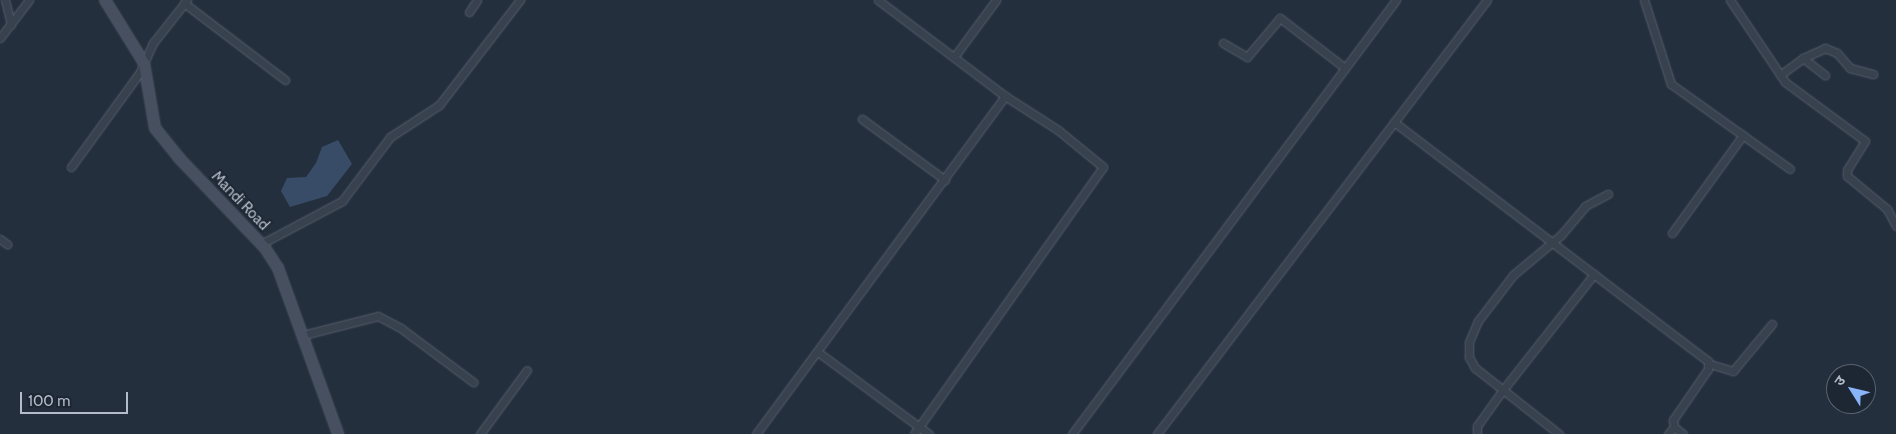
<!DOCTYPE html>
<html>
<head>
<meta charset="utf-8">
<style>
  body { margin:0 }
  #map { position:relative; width:1896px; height:434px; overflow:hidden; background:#242f3e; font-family:Cabin,"Noto Sans Devanagari",sans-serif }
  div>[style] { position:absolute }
  .water>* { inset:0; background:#394c67 }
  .roads { filter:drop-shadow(0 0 1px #565f6c) drop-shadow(0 0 1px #565f6c) }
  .street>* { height:7px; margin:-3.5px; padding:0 3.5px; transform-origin:3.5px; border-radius:3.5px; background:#38414e }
  .secondary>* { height:10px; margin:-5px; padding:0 5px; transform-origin:5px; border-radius:5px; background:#465061 }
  span { translate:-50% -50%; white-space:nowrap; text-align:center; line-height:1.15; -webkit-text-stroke:4px #1d2633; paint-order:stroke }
  .street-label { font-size:15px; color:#b4bcc9 }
  .north { position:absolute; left:1826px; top:364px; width:50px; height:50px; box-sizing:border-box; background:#1d2633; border:1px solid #59626f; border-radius:50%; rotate:306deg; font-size:14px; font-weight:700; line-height:20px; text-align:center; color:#b4bcc9 }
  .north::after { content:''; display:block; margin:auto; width:18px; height:22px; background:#8ab4f8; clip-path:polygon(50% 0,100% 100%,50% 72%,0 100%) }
  .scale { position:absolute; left:20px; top:392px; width:108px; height:22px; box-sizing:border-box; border:2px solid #b4bcc9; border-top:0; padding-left:6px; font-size:15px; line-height:18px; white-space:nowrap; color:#b4bcc9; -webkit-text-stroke:4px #1d2633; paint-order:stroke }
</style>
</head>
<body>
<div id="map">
  <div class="water">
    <div style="clip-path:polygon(338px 140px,352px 164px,327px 196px,290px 207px,281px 191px,287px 178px,306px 177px,316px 163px,322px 147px)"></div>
  </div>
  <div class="roads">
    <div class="street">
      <div style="left:5px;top:0;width:25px;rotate:76deg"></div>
      <div style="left:878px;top:0;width:159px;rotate:37.1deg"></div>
      <div style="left:1005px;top:96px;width:63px;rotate:32.7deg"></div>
      <div style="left:1058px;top:130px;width:58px;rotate:39.4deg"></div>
      <div style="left:1103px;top:167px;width:327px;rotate:125.3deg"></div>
      <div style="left:1644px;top:0;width:88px;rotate:72.2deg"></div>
      <div style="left:1671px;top:84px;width:146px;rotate:35.5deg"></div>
      <div style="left:1730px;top:0;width:99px;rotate:56.1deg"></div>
      <div style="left:1785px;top:82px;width:99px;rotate:36.4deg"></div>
      <div style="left:1865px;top:141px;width:34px;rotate:122deg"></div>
      <div style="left:1847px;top:170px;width:6px;rotate:90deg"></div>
      <div style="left:1847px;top:176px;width:52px;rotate:39.5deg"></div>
      <div style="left:1887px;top:209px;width:19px;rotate:62deg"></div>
      <div style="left:184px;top:3px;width:127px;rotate:37.3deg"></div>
      <div style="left:469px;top:12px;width:14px;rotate:-56deg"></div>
      <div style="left:0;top:38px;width:48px;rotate:-52.7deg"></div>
      <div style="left:1223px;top:43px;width:28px;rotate:30deg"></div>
      <div style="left:1247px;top:57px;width:51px;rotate:-49.8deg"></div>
      <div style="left:1280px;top:18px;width:82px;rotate:37.6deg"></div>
      <div style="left:954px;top:57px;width:71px;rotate:-53.6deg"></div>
      <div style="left:1803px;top:58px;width:28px;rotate:38deg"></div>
      <div style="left:1780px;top:75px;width:29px;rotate:-36deg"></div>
      <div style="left:1803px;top:58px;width:24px;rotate:-24deg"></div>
      <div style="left:1825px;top:48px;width:13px;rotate:23deg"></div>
      <div style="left:1837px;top:53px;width:20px;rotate:49deg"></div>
      <div style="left:1850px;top:68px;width:24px;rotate:15deg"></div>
      <div style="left:862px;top:119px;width:103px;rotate:36.3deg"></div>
      <div style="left:1394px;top:122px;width:395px;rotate:37.3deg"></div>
      <div style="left:1708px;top:361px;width:8px;rotate:90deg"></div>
      <div style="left:1708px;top:369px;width:62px;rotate:124.5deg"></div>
      <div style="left:1673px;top:420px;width:7px;rotate:82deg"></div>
      <div style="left:1674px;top:427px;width:11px;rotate:38deg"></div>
      <div style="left:71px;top:167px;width:117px;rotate:-54deg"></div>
      <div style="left:140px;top:72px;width:32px;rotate:-66deg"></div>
      <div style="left:153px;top:43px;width:55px;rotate:-51.7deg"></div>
      <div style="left:1672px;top:233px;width:121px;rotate:-54.1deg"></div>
      <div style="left:0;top:239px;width:9px;rotate:36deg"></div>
      <div style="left:261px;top:244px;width:92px;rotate:-28deg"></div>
      <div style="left:342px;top:201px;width:80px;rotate:-53.1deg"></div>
      <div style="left:390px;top:137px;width:59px;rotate:-33.1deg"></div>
      <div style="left:439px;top:105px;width:133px;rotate:-52.4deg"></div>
      <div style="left:303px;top:335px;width:77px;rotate:-14.2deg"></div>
      <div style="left:378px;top:316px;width:27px;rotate:28deg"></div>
      <div style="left:402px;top:329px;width:89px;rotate:36.7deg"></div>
      <div style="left:818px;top:352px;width:138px;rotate:36.5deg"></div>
      <div style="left:1710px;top:364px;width:24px;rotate:17deg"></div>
      <div style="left:1733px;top:371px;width:61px;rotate:-50.3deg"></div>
      <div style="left:480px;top:434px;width:79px;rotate:-53.7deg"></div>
      <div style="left:756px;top:434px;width:420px;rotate:-53.6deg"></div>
      <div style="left:1072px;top:434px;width:542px;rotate:-53.26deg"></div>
      <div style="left:1157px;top:434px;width:545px;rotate:-52.75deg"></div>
      <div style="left:1477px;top:434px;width:8px;rotate:-90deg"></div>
      <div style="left:1477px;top:426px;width:43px;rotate:-54.5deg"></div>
      <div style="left:1502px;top:391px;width:149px;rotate:-51.8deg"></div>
      <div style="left:1559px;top:434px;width:107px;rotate:-141.8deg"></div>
      <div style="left:1475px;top:368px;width:13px;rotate:-119deg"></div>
      <div style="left:1469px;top:357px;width:15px;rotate:-90deg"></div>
      <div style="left:1469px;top:342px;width:23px;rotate:-67deg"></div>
      <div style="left:1478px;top:321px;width:58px;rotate:-52.7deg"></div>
      <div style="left:1513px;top:275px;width:62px;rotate:-39.8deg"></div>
      <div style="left:1561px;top:235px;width:38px;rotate:-50deg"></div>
      <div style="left:1585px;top:206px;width:26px;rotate:-28deg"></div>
      <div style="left:1668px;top:434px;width:9px;rotate:-49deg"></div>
    </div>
    <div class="secondary">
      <div style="left:105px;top:0;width:74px;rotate:58.2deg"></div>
      <div style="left:144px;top:63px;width:66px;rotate:80.4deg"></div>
      <div style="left:155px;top:128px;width:38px;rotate:51deg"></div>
      <div style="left:179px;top:158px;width:124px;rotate:46.3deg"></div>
      <div style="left:265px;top:248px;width:24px;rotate:57deg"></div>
      <div style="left:278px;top:268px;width:177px;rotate:70.1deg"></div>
    </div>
  </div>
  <div class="street-label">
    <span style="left:240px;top:201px;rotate:46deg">Mandi Road</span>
  </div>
  <div class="north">उ</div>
  <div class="scale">100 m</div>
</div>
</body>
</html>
